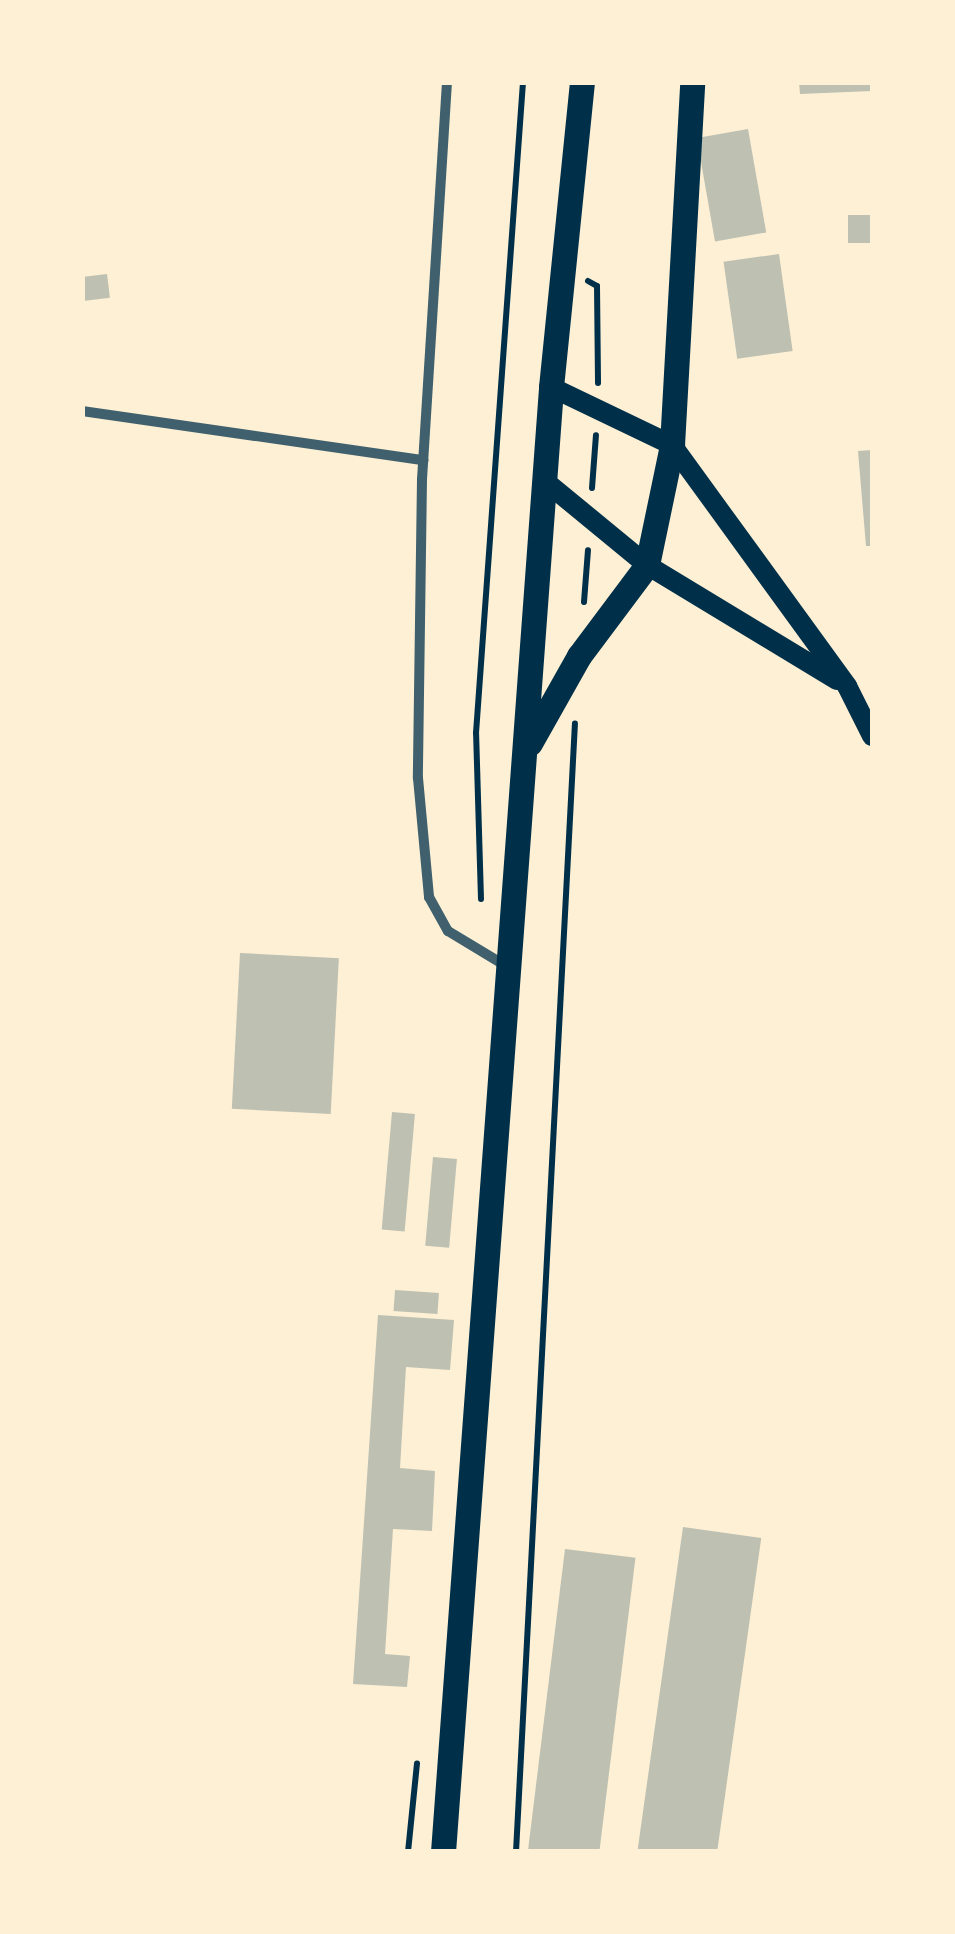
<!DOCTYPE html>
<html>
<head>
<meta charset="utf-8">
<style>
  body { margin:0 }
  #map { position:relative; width:955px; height:1934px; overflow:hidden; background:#fdf0d5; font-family:Jost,sans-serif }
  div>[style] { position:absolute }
  .building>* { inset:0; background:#bec0b2; transform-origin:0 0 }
  .path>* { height:6px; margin:-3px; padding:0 3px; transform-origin:3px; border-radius:3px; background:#003049 }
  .minor>* { height:10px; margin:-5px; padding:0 5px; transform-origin:5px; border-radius:5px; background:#3f606c }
  .secondary>* { height:20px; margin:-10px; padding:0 10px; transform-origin:10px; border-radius:10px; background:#003049 }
  .primary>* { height:25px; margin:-12.5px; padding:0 12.5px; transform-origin:12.5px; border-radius:12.5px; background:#003049 }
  span { translate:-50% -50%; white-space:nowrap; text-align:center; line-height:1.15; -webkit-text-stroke:8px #fdf0d5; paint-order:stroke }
  .frame { position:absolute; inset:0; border:85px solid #fdf0d5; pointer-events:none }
</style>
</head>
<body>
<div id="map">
  <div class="building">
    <div style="clip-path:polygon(799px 82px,872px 82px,872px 91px,800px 94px)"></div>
    <div style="left:748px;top:129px;width:105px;height:52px;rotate:80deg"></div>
    <div style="left:872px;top:215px;width:28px;height:24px;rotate:90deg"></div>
    <div style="left:779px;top:254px;width:98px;height:56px;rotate:82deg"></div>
    <div style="left:107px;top:274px;width:24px;height:25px;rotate:83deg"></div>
    <div style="clip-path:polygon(872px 450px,872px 546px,866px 546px,858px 451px)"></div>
    <div style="left:240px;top:953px;width:99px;height:156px;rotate:3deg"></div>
    <div style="left:392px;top:1112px;width:23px;height:118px;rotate:5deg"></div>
    <div style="left:433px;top:1157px;width:24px;height:89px;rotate:5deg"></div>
    <div style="left:395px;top:1290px;width:44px;height:21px;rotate:4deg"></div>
    <div style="clip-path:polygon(378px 1315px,454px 1320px,450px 1370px,406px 1367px,400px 1468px,435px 1471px,432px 1531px,393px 1529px,385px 1654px,410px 1656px,407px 1687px,353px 1684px)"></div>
    <div style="left:683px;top:1527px;width:79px;height:328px;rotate:8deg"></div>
    <div style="left:565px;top:1549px;width:71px;height:306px;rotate:7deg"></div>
  </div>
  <div class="path">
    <div style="left:588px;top:281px;width:10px;rotate:29deg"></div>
    <div style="left:597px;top:286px;width:97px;rotate:89.4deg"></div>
    <div style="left:592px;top:488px;width:53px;rotate:-85.7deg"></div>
    <div style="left:584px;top:602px;width:52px;rotate:-85.6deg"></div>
    <div style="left:481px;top:899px;width:166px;rotate:-91.7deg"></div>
    <div style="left:476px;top:733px;width:653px;rotate:-85.87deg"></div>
    <div style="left:408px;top:1852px;width:89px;rotate:-84.2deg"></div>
    <div style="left:516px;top:1852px;width:1130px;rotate:-87.01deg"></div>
  </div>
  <div class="minor">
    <div style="left:447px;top:82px;width:398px;rotate:93.6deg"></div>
    <div style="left:422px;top:479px;width:299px;rotate:90.8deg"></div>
    <div style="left:418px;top:778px;width:120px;rotate:84.7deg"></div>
    <div style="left:429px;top:897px;width:39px;rotate:61deg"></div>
    <div style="left:448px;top:931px;width:68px;rotate:31.1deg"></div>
    <div style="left:82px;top:411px;width:345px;rotate:8.2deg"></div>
  </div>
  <div class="secondary">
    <div style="left:551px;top:387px;width:134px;rotate:25.6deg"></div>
    <div style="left:672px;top:445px;width:298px;rotate:54deg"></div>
    <div style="left:847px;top:686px;width:56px;rotate:63.4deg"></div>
    <div style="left:546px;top:482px;width:131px;rotate:39.4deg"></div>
    <div style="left:647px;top:565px;width:222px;rotate:31.2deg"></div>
  </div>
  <div class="primary">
    <div style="left:530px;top:743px;width:100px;rotate:-60.6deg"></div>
    <div style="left:579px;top:656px;width:114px;rotate:-53.2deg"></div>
    <div style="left:647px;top:565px;width:123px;rotate:-78.2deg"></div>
    <div style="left:672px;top:445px;width:364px;rotate:-86.8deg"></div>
    <div style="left:443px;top:1852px;width:1469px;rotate:-85.78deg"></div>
    <div style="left:551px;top:387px;width:307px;rotate:-84.2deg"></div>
  </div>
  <div class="frame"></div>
</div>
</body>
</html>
